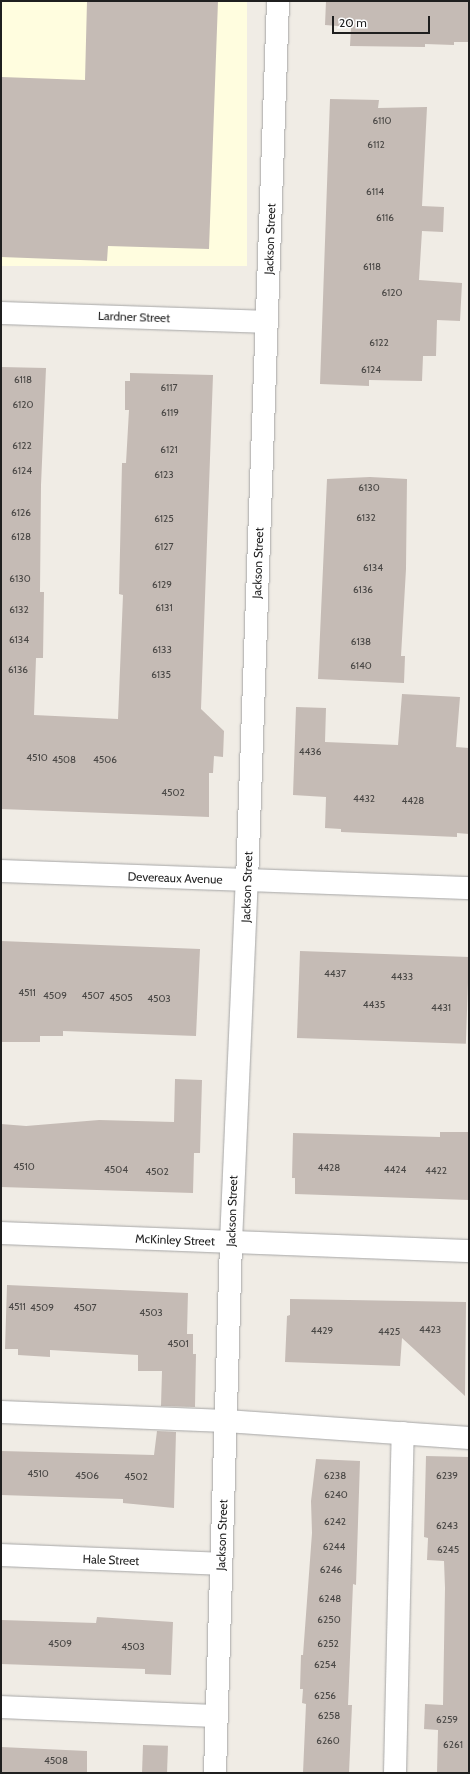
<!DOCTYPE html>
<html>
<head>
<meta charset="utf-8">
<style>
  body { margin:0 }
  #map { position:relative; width:470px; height:1774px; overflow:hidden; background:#f0ece5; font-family:Cabin,sans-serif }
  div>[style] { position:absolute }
  .education>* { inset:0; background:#fffddf; transform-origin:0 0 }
  .building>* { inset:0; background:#c5bbb5; transform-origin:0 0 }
  .roads { filter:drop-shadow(0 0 1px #a6a6a6) drop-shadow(0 0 1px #a6a6a6) }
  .minor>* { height:22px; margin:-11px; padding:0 11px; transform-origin:11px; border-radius:11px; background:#fff }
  span { translate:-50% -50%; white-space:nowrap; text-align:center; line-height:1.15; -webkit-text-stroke:4px #fff; paint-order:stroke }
  .number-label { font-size:10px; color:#484644 }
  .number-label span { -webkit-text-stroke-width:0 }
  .street-label { font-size:12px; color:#1f1f1f }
  .frame { position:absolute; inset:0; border:2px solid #1f1f1f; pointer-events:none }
  .scale { position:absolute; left:332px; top:16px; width:98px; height:18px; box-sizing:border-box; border:2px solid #1f1f1f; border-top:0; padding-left:5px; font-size:12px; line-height:14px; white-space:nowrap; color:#1f1f1f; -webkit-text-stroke:3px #fff; paint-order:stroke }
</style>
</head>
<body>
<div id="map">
  <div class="education">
    <div style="left:1px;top:1px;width:246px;height:265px"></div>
  </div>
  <div class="building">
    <div style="clip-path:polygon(87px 1px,218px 1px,209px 249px,108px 246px,107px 261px,1px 257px,1px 77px,85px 80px)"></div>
    <div style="clip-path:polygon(326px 1px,469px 1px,469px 42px,454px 42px,454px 45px,425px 44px,425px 47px,350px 46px,351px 27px,325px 25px)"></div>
    <div style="clip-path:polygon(330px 99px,379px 100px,378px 108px,427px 107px,422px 206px,444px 207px,443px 232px,422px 231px,419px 280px,462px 283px,460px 321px,437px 320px,436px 356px,423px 356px,422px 381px,369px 380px,369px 386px,320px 384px)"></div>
    <div style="clip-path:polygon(1px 367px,46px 368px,41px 485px,40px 592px,44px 592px,43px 658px,36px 658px,34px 715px,118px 719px,123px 595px,119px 594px,122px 463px,126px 463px,129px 410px,125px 410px,125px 381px,130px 381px,130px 373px,213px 375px,201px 709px,224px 731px,223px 757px,214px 756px,213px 773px,209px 773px,209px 817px,1px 809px)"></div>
    <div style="clip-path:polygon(370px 477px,407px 479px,406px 569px,401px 656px,405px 656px,404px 683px,318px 679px,327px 479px)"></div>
    <div style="clip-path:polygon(402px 694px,460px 697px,456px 747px,469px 748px,469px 834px,457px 833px,457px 837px,341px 832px,341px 829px,325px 828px,326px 797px,293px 795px,296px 707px,326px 708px,325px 742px,398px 745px)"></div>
    <div style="clip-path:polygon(1px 941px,200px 949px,196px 1036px,63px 1031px,63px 1036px,40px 1036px,40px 1042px,1px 1042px)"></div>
    <div style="left:300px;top:951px;width:169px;height:87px;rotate:2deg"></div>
    <div style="clip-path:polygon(175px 1079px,202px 1080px,200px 1153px,194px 1153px,193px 1193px,1px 1187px,1px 1124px,26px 1126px,99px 1120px,174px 1122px)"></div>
    <div style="clip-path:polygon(440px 1132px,469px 1132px,469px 1200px,295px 1194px,295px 1178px,292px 1178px,293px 1133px,440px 1137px)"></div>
    <div style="clip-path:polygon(7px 1285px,188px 1293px,187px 1334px,193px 1334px,193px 1354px,196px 1354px,195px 1407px,161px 1406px,162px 1371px,138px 1371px,138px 1355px,50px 1350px,50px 1357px,18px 1355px,18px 1349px,5px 1349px)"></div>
    <div style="clip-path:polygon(290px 1299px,466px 1302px,465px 1396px,402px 1338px,400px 1366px,285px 1362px,287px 1316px,290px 1315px)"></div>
    <div style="clip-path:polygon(157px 1431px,176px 1432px,174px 1508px,123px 1503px,123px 1499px,1px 1495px,1px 1451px,154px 1455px)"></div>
    <div style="clip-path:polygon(426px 1456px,469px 1457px,469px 1773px,437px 1773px,438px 1730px,424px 1729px,425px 1704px,443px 1705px,445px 1588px,444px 1561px,427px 1560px,428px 1538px,424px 1537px)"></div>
    <div style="clip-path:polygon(316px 1459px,360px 1461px,356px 1585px,353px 1584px,350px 1657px,348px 1705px,352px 1705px,349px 1773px,303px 1773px,306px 1704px,302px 1703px,303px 1689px,300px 1689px,301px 1655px,303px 1655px,312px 1533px,311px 1501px)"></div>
    <div style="clip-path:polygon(97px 1617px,173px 1622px,171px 1675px,145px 1674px,145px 1669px,1px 1664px,1px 1620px,96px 1623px)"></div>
    <div style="left:143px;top:1745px;width:25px;height:28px;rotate:2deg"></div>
    <div style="clip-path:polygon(1px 1747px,87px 1751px,87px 1773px,1px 1773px)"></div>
  </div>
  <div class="roads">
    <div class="minor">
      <div style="left:1px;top:313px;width:266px;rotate:1.9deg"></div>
      <div style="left:1px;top:871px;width:468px;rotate:2.1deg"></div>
      <div style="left:1px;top:1233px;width:468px;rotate:2.2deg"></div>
      <div style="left:1px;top:1412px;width:225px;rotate:2.3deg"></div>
      <div style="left:226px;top:1421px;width:244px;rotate:4deg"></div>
      <div style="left:1px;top:1555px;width:220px;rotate:2.3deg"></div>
      <div style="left:1px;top:1707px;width:215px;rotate:2.4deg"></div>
      <div style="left:215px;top:1773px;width:531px;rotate:-88.27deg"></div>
      <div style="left:231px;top:1242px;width:361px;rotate:-87.5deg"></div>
      <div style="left:247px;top:881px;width:881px;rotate:-87.98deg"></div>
      <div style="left:395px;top:1773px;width:340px;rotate:-88.7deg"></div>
    </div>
  </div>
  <div class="number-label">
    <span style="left:382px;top:121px">6110</span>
    <span style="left:376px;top:145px">6112</span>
    <span style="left:375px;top:192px">6114</span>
    <span style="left:385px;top:218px">6116</span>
    <span style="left:372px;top:267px">6118</span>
    <span style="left:392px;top:293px">6120</span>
    <span style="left:379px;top:343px">6122</span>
    <span style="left:371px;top:370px">6124</span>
    <span style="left:23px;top:380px">6118</span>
    <span style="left:169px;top:388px">6117</span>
    <span style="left:23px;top:405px">6120</span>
    <span style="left:170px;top:413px">6119</span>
    <span style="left:22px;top:446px">6122</span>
    <span style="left:169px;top:450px">6121</span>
    <span style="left:22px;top:471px">6124</span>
    <span style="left:164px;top:475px">6123</span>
    <span style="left:369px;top:488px">6130</span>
    <span style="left:21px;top:513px">6126</span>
    <span style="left:366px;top:518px">6132</span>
    <span style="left:164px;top:519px">6125</span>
    <span style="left:21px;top:537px">6128</span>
    <span style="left:164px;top:547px">6127</span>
    <span style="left:373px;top:568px">6134</span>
    <span style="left:20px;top:579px">6130</span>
    <span style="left:162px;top:585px">6129</span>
    <span style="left:363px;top:590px">6136</span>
    <span style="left:164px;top:608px">6131</span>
    <span style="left:19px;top:610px">6132</span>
    <span style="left:19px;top:640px">6134</span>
    <span style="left:361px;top:642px">6138</span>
    <span style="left:162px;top:650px">6133</span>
    <span style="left:361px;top:666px">6140</span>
    <span style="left:18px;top:670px">6136</span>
    <span style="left:161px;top:675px">6135</span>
    <span style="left:310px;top:752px">4436</span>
    <span style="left:37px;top:758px">4510</span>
    <span style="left:64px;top:760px">4508</span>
    <span style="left:105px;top:760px">4506</span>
    <span style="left:173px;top:793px">4502</span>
    <span style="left:364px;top:799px">4432</span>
    <span style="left:413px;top:801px">4428</span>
    <span style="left:335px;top:974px">4437</span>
    <span style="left:402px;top:977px">4433</span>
    <span style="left:27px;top:993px">4511</span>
    <span style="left:55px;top:996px">4509</span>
    <span style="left:93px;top:996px">4507</span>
    <span style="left:121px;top:998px">4505</span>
    <span style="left:159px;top:999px">4503</span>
    <span style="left:374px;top:1005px">4435</span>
    <span style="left:441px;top:1008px">4431</span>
    <span style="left:24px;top:1167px">4510</span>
    <span style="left:329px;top:1168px">4428</span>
    <span style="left:116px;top:1170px">4504</span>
    <span style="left:395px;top:1170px">4424</span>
    <span style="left:436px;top:1171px">4422</span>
    <span style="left:157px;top:1172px">4502</span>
    <span style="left:17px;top:1307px">4511</span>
    <span style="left:42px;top:1308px">4509</span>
    <span style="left:85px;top:1308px">4507</span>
    <span style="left:151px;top:1313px">4503</span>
    <span style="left:430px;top:1330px">4423</span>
    <span style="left:322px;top:1331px">4429</span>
    <span style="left:389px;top:1332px">4425</span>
    <span style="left:178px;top:1344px">4501</span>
    <span style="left:38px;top:1474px">4510</span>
    <span style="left:87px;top:1476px">4506</span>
    <span style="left:335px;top:1476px">6238</span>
    <span style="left:447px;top:1476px">6239</span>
    <span style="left:136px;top:1477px">4502</span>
    <span style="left:336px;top:1495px">6240</span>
    <span style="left:335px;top:1522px">6242</span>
    <span style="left:447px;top:1526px">6243</span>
    <span style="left:334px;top:1547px">6244</span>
    <span style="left:448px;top:1550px">6245</span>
    <span style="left:331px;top:1570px">6246</span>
    <span style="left:330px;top:1599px">6248</span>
    <span style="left:329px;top:1620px">6250</span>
    <span style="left:60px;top:1644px">4509</span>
    <span style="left:328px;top:1644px">6252</span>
    <span style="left:133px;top:1647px">4503</span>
    <span style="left:325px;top:1665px">6254</span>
    <span style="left:325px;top:1696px">6256</span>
    <span style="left:329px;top:1716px">6258</span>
    <span style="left:447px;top:1720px">6259</span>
    <span style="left:328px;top:1741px">6260</span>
    <span style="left:453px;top:1745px">6261</span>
    <span style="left:56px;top:1761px">4508</span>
  </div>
  <div class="street-label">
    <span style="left:270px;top:239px;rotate:-88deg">Jackson Street</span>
    <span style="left:134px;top:317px;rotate:2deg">Lardner Street</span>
    <span style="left:258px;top:563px;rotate:-88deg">Jackson Street</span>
    <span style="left:175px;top:878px;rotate:2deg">Devereaux Avenue</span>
    <span style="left:247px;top:887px;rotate:-88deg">Jackson Street</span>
    <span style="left:232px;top:1211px;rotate:-88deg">Jackson Street</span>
    <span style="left:175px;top:1240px;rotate:2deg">McKinley Street</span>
    <span style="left:222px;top:1535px;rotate:-88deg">Jackson Street</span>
    <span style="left:111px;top:1560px;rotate:2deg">Hale Street</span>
  </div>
  <div class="frame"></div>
  <div class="scale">20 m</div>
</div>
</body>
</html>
